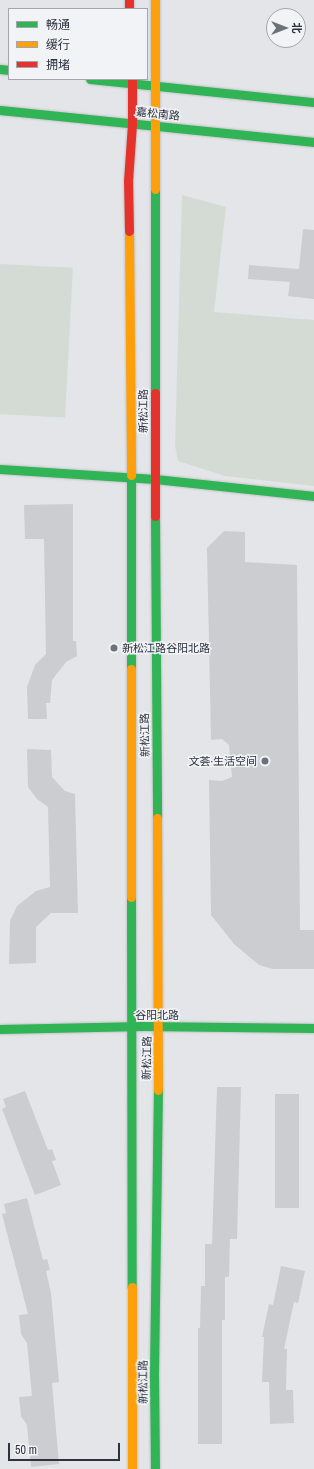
<!DOCTYPE html>
<html>
<head>
<meta charset="utf-8">
<style>
  body { margin:0 }
  #map { position:relative; width:314px; height:1469px; overflow:hidden; background:#e3e5e8; font-family:"Archivo Narrow","Noto Sans SC",sans-serif }
  div>[style] { position:absolute }
  .green>* { inset:0; background:#d4dbd4; transform-origin:0 0 }
  .building>* { inset:0; background:#cccdd0; transform-origin:0 0 }
  .roads { filter:drop-shadow(0 0 1px #c2c3c6) drop-shadow(0 0 1px #c2c3c6) }
  .fast>* { height:9px; margin:-4.5px; padding:0 4.5px; transform-origin:4.5px; border-radius:4.5px; background:#30b455 }
  .slow>* { height:9px; margin:-4.5px; padding:0 4.5px; transform-origin:4.5px; border-radius:4.5px; background:#ff9f0a }
  .jam>* { height:9px; margin:-4.5px; padding:0 4.5px; transform-origin:4.5px; border-radius:4.5px; background:#e5322d }
  .dots>* { width:11px; height:11px; translate:-50% -50%; box-sizing:border-box; border:2px solid #f2f3f7; border-radius:50% }
  span { translate:-50% -50%; white-space:nowrap; text-align:center; line-height:1.15; -webkit-text-stroke:3px #f2f3f7; paint-order:stroke }
  .street-label { font-size:11px; color:#2c323f }
  .poi-label { font-size:11px; color:#2c323f }
  .left { translate:0 -50%; text-align:left }
  .right { translate:-100% -50%; text-align:right }
  .legend { position:absolute; left:8px; top:8px; width:140px; height:72px; box-sizing:border-box; background:#f2f3f7; border:1px solid #a3a6ad; margin:0; padding:5px 7px; list-style:none; font-size:12px; color:#2c323f }
  .legend li { display:flex; align-items:center; gap:8px; height:20px }
  .legend b { width:20px; border:1px solid #a3a6ad }
  .north { position:absolute; left:266px; top:8px; width:40px; height:40px; box-sizing:border-box; background:#f2f3f7; border:1px solid #a3a6ad; border-radius:50%; rotate:90deg; font-size:11px; font-weight:700; line-height:16px; text-align:center; color:#2c323f }
  .north::after { content:''; display:block; margin:auto; width:14px; height:18px; background:#6c717a; clip-path:polygon(50% 0,100% 100%,50% 72%,0 100%) }
  .scale { position:absolute; left:8px; top:1443px; width:112px; height:18px; box-sizing:border-box; border:2px solid #2c323f; border-top:0; padding-left:5px; font-size:12px; line-height:14px; white-space:nowrap; color:#2c323f; -webkit-text-stroke:3px #f2f3f7; paint-order:stroke }
</style>
</head>
<body>
<div id="map">
  <div class="green">
    <div style="clip-path:polygon(182px 195px,226px 207px,214px 312px,314px 320px,314px 486px,225px 476px,178px 461px,175px 446px)"></div>
    <div style="left:0;top:264px;width:73px;height:150px;rotate:3deg"></div>
  </div>
  <div class="building">
    <div style="clip-path:polygon(303px 229px,314px 230px,314px 299px,288px 296px,290px 282px,248px 279px,249px 265px,299px 269px)"></div>
    <div style="clip-path:polygon(73px 504px,73px 641px,76px 641px,77px 656px,66px 662px,52px 680px,50px 703px,46px 703px,47px 719px,28px 719px,27px 687px,35px 665px,46px 654px,44px 539px,25px 539px,24px 505px)"></div>
    <div style="clip-path:polygon(224px 531px,245px 532px,245px 562px,297px 565px,300px 930px,314px 930px,314px 969px,273px 969px,259px 965px,234px 944px,211px 915px,209px 780px,222px 781px,232px 777px,229px 745px,222px 739px,211px 740px,207px 548px)"></div>
    <div style="clip-path:polygon(27px 749px,51px 750px,52px 777px,65px 791px,75px 794px,78px 913px,51px 913px,36px 927px,36px 963px,9px 964px,10px 921px,17px 906px,36px 891px,50px 887px,48px 807px,37px 799px,28px 787px)"></div>
    <div style="clip-path:polygon(217px 1087px,241px 1087px,237px 1239px,230px 1239px,229px 1277px,225px 1277px,225px 1320px,222px 1320px,222px 1444px,198px 1444px,198px 1328px,200px 1328px,201px 1286px,205px 1286px,205px 1244px,212px 1244px)"></div>
    <div style="clip-path:polygon(25px 1091px,48px 1150px,52px 1149px,56px 1160px,52px 1161px,61px 1185px,35px 1195px,2px 1109px,6px 1107px,3px 1099px)"></div>
    <div style="left:275px;top:1094px;width:24px;height:114px"></div>
    <div style="clip-path:polygon(27px 1198px,43px 1260px,47px 1259px,50px 1270px,46px 1271px,51px 1293px,59px 1382px,52px 1383px,59px 1464px,31px 1467px,27px 1425px,21px 1416px,19px 1397px,32px 1396px,27px 1343px,21px 1334px,19px 1315px,28px 1314px,2px 1214px,6px 1213px,4px 1204px)"></div>
    <div style="clip-path:polygon(281px 1266px,305px 1271px,298px 1303px,294px 1302px,284px 1349px,287px 1349px,286px 1390px,293px 1390px,294px 1423px,270px 1424px,269px 1382px,262px 1382px,264px 1337px,262px 1337px,269px 1304px,273px 1305px)"></div>
  </div>
  <div class="roads">
    <div class="fast">
      <div style="left:0;top:69px;width:9px;rotate:6deg"></div>
      <div style="left:90px;top:79px;width:225px;rotate:5.9deg"></div>
      <div style="left:0;top:110px;width:316px;rotate:5.8deg"></div>
      <div style="left:155px;top:189px;width:204px;rotate:90deg"></div>
      <div style="left:0;top:469px;width:155px;rotate:3.7deg"></div>
      <div style="left:155px;top:479px;width:160px;rotate:6.1deg"></div>
      <div style="left:131px;top:475px;width:194px;rotate:90deg"></div>
      <div style="left:155px;top:516px;width:302px;rotate:89.6deg"></div>
      <div style="left:131px;top:897px;width:390px;rotate:89.9deg"></div>
      <div style="left:0;top:1029px;width:143px;rotate:-1.2deg"></div>
      <div style="left:143px;top:1026px;width:171px;rotate:0.7deg"></div>
      <div style="left:155px;top:1469px;width:96px;rotate:-90.6deg"></div>
      <div style="left:154px;top:1373px;width:283px;rotate:-89.2deg"></div>
    </div>
    <div class="slow">
      <div style="left:155px;top:0;width:189px;rotate:90deg"></div>
      <div style="left:129px;top:231px;width:244px;rotate:89.5deg"></div>
      <div style="left:131px;top:669px;width:228px;rotate:90deg"></div>
      <div style="left:157px;top:818px;width:272px;rotate:89.8deg"></div>
      <div style="left:132px;top:1287px;width:182px;rotate:90deg"></div>
    </div>
    <div class="jam">
      <div style="left:129px;top:0;width:9px;rotate:90deg"></div>
      <div style="left:129px;top:231px;width:50px;rotate:-91.1deg"></div>
      <div style="left:128px;top:181px;width:57px;rotate:-86deg"></div>
      <div style="left:132px;top:124px;width:45px;rotate:-90deg"></div>
      <div style="left:155px;top:393px;width:123px;rotate:90deg"></div>
    </div>
  </div>
  <div class="dots">
    <div style="left:114px;top:648px;background:#6c717a"></div>
    <div style="left:265px;top:761px;background:#6c717a"></div>
  </div>
  <div class="street-label">
    <span style="left:158px;top:114px;rotate:6deg">嘉松南路</span>
    <span style="left:143px;top:411px;rotate:-90deg">新松江路</span>
    <span style="left:145px;top:735px;rotate:-91deg">新松江路</span>
    <span style="left:157px;top:1015px">谷阳北路</span>
    <span style="left:147px;top:1058px;rotate:-89deg">新松江路</span>
    <span style="left:143px;top:1382px;rotate:-90deg">新松江路</span>
  </div>
  <div class="poi-label">
    <span class="left" style="left:122px;top:648px">新松江路谷阳北路</span>
    <span class="right" style="left:257px;top:761px">文荟·生活空间</span>
  </div>
  <ul class="legend">
  <li><b style="height:5px;background:#30b455"></b>畅通</li>
  <li><b style="height:5px;background:#ff9f0a"></b>缓行</li>
  <li><b style="height:5px;background:#e5322d"></b>拥堵</li>
  </ul>
  <div class="north">北</div>
  <div class="scale">50 m</div>
</div>
</body>
</html>
